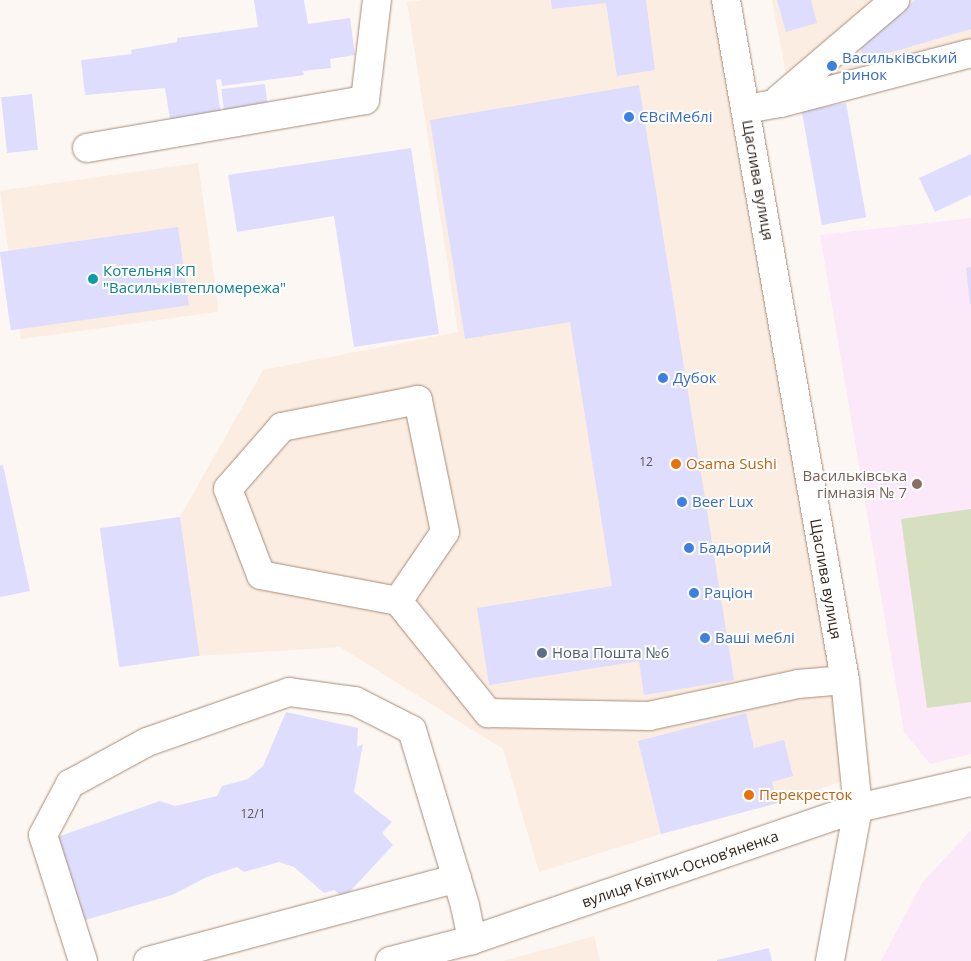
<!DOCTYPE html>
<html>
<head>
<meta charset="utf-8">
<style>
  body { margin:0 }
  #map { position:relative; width:971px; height:961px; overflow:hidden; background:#fdf7f3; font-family:"Open Sans",sans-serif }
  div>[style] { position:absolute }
  .built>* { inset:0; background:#fbede2; transform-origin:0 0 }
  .education>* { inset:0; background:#fbe8f8 }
  .green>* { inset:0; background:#d7dfc1 }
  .building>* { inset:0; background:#deddfd; transform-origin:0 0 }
  .roads { filter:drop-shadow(0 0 1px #a78c78) drop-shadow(0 0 1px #a78c78) }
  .minor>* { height:28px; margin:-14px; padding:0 14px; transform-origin:14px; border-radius:14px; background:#fff }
  .dots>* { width:14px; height:14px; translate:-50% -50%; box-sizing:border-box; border:2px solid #fff; border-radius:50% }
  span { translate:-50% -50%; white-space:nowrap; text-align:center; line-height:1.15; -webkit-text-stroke:4px #fff; paint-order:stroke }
  .number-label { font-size:12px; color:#5c5456 }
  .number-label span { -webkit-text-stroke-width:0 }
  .shop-label { font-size:15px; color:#366cbe }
  .left { translate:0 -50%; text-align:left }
  .street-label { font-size:15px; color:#31261e }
  .culture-label { font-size:15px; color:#0d838f }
  .food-label { font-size:15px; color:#c56008 }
  .education-label { font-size:15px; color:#785e54 }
  .right { translate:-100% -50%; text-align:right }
  .service-label { font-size:15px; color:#4e5e75 }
</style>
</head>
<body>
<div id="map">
  <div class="built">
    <div style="clip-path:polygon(426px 0,726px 0,854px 777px,778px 803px,661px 834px,539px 872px,503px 749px,340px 647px,199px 656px,119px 667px,100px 528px,180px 517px,263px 370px,458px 332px,407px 2px)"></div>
    <div style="clip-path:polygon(772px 0,971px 0,971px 41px,789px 90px)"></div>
    <div style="left:198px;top:163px;width:150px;height:200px;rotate:82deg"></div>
    <div style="clip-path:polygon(594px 936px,600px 961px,503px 961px)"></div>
  </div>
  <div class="education">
    <div style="clip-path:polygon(971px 218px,971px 754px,930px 764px,904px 732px,820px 235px)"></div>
    <div style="clip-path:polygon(971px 830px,971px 961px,881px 961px,922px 883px)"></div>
  </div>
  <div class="green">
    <div style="clip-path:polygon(971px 509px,971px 702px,927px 708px,901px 519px)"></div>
  </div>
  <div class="building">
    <div style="clip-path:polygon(254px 0,304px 0,308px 24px,350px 18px,355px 55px,330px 59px,331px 68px,303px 71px,304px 75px,222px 86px,221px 79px,216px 80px,221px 115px,171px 126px,165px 88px,85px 95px,81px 60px,132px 54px,131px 50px,177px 42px,177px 38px,258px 27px)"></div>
    <div style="clip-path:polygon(551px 0,646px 0,655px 70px,617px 76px,606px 3px,552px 9px)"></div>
    <div style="clip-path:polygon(777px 0,811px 0,817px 23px,786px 32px)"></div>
    <div style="clip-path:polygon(915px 0,971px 0,971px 29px,865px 60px,859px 45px)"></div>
    <div style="left:265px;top:84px;width:25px;height:44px;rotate:83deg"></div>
    <div style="clip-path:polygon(639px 85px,734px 680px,644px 695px,639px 661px,489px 685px,477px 608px,612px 586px,570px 322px,465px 339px,430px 120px)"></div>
    <div style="left:32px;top:94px;width:56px;height:31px;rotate:84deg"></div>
    <div style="left:846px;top:103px;width:116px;height:45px;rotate:80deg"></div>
    <div style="clip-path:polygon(411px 148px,439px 334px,354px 347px,334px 216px,237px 232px,228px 175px)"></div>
    <div style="clip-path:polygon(971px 154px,971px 195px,935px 212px,919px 178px)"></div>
    <div style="left:178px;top:227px;width:79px;height:180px;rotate:82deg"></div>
    <div style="clip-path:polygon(971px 267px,971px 304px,970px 304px,966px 268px)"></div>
    <div style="clip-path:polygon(3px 465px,30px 591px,0 597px,0 466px)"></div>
    <div style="left:180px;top:517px;width:140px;height:81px;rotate:82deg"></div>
    <div style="clip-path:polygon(286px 712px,358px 728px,357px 747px,363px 744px,354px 792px,392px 822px,382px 833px,393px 845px,344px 898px,334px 890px,324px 893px,294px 867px,279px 862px,244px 872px,237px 867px,207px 877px,172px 895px,82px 921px,57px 837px,160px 801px,175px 806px,217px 796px,222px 786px,248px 779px,263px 766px)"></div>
    <div style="clip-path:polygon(746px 713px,754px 748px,784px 740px,793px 776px,772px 782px,778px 803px,661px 834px,638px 741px)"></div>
    <div style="clip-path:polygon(769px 948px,772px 961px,717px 961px,717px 960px)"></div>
  </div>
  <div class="roads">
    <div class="minor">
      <div style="left:726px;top:0;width:690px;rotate:80.07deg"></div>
      <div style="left:845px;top:680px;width:129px;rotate:84.2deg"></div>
      <div style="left:858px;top:808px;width:156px;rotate:100.4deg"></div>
      <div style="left:779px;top:99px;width:153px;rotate:-40.5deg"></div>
      <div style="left:746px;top:109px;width:36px;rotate:-10deg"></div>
      <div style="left:781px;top:103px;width:196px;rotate:-14.7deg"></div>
      <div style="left:87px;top:148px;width:282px;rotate:-9.8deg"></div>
      <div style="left:365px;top:100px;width:101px;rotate:-83.2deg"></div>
      <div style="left:398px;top:601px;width:83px;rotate:-55.7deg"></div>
      <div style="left:445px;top:532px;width:135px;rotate:-101.6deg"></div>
      <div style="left:418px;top:400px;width:139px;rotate:168.8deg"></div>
      <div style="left:282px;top:427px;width:82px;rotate:131.1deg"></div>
      <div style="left:228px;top:489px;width:92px;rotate:69deg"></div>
      <div style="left:261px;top:575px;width:139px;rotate:10.7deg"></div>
      <div style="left:398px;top:601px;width:144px;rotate:51.2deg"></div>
      <div style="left:488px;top:713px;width:161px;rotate:1.1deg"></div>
      <div style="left:649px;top:716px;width:152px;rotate:-12.1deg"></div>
      <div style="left:798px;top:684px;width:47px;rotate:-4.9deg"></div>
      <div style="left:83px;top:961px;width:132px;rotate:-107.6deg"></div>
      <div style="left:43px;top:835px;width:58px;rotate:-62.1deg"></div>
      <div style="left:70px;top:784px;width:88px;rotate:-28.6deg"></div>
      <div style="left:147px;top:742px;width:151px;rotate:-19.4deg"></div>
      <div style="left:289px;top:692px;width:67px;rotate:7.8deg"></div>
      <div style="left:355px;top:701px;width:64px;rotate:27deg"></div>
      <div style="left:412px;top:730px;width:184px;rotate:73.2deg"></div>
      <div style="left:465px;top:906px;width:35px;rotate:78deg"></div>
      <div style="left:148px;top:961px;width:320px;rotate:-15deg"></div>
      <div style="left:390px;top:961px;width:85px;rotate:-14.4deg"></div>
      <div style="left:472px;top:940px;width:408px;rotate:-18.9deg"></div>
      <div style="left:858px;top:808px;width:116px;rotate:-13deg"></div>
    </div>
  </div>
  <div class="dots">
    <div style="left:832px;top:66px;background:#3f7fe0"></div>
    <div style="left:629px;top:117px;background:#3f7fe0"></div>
    <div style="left:93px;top:279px;background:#0f9aa8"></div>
    <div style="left:663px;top:378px;background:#3f7fe0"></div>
    <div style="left:676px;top:464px;background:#e8710a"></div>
    <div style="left:917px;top:484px;background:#8d6e63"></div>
    <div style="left:682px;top:502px;background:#3f7fe0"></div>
    <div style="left:689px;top:548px;background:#3f7fe0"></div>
    <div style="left:694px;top:593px;background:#3f7fe0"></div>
    <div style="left:705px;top:638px;background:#3f7fe0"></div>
    <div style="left:542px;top:653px;background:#5c6f8a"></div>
    <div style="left:749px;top:795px;background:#e8710a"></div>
  </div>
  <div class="number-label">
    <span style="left:646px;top:462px">12</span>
    <span style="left:253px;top:814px">12/1</span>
  </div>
  <div class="shop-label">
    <span class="left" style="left:842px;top:66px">Васильківський<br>ринок</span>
    <span class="left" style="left:639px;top:117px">ЄВсіМеблі</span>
    <span class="left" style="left:673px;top:378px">Дубок</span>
    <span class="left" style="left:692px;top:502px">Beer Lux</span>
    <span class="left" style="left:699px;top:548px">Бадьорий</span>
    <span class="left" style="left:704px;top:593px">Раціон</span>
    <span class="left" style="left:715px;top:638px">Ваші меблі</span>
  </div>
  <div class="street-label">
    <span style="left:758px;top:180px;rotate:80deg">Щаслива вулиця</span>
    <span style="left:826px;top:579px;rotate:80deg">Щаслива вулиця</span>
    <span style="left:680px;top:869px;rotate:-19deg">вулиця Квітки-Основʼяненка</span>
  </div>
  <div class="culture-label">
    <span class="left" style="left:103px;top:279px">Котельня КП<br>"Васильківтепломережа"</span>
  </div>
  <div class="food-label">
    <span class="left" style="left:686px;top:464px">Osama Sushi</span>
    <span class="left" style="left:759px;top:795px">Перекресток</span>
  </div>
  <div class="education-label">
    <span class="right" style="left:907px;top:484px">Васильківська<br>гімназія № 7</span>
  </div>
  <div class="service-label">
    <span class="left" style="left:552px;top:653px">Нова Пошта №6</span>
  </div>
</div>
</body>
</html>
